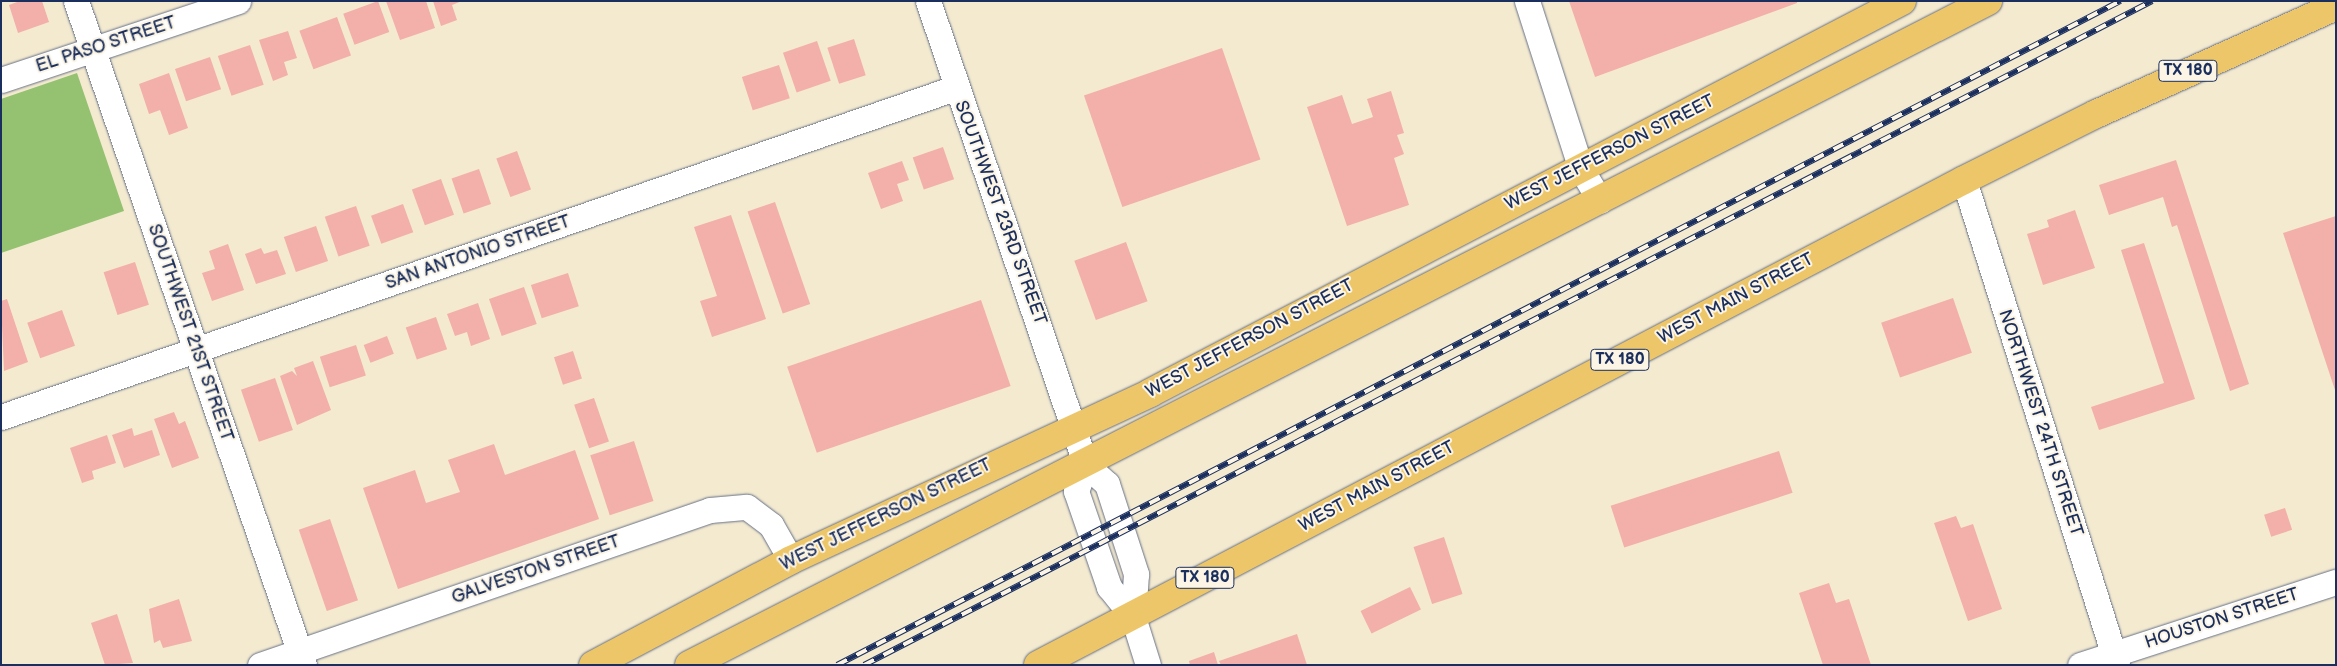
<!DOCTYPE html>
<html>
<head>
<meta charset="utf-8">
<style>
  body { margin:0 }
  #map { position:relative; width:2337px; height:666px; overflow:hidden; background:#f3ead0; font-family:"Balsamiq Sans",sans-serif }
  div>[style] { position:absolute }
  .green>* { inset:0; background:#94c271 }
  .building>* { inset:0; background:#f3afa9; transform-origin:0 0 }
  .roads { filter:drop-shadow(0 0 1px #677086) drop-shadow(0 0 1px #677086) }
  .minor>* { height:25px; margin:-12.5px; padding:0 12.5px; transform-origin:12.5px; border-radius:12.5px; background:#fff }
  .major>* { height:28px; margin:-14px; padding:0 14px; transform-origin:14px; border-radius:14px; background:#ecc669 }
  .rail>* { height:5.5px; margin-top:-2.75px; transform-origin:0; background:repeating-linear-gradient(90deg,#fcf5e5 0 11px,#1b2f5e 0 22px); box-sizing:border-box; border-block:1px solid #1b2f5e }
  span { translate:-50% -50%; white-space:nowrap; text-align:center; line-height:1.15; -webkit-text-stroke:4px #fcf5e5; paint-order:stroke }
  .shield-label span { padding:1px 4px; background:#fcf5e5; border:1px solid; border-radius:4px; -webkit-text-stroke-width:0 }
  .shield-label { font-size:16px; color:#1b2f5e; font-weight:700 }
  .street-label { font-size:18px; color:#1b2f5e }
  .frame { position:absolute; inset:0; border:2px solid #1b2f5e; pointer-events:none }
</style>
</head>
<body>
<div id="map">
  <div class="green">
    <div style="clip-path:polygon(77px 73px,124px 211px,1px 253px,1px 99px)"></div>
  </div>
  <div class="building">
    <div style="clip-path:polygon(20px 1px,42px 1px,49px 22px,18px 33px,9px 5px)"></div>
    <div style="left:378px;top:1px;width:33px;height:37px;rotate:70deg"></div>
    <div style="clip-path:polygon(386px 1px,426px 1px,435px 28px,400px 40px)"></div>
    <div style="clip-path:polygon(433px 1px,462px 1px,452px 5px,457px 20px,441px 26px)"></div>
    <div style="clip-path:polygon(1569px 1px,1797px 1px,1797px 3px,1595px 77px)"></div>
    <div style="left:337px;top:17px;width:41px;height:40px;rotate:70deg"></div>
    <div style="clip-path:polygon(288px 31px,297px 58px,284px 62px,288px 75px,273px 81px,259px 40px)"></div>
    <div style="left:854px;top:39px;width:38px;height:28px;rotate:72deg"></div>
    <div style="left:817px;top:41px;width:42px;height:36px;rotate:71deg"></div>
    <div style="left:250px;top:45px;width:42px;height:34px;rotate:71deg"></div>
    <div style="left:1222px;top:48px;width:118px;height:146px;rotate:71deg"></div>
    <div style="left:210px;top:57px;width:34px;height:37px;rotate:71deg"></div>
    <div style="left:779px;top:65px;width:35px;height:39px;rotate:72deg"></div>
    <div style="clip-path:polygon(169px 73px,188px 128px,169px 135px,160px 110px,149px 114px,139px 84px)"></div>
    <div style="clip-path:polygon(1391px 91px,1404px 133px,1397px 135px,1404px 154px,1394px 158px,1409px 205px,1347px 226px,1307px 107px,1342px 95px,1352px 124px,1373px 117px,1367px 99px)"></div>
    <div style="left:943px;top:147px;width:34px;height:32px;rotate:71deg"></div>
    <div style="left:517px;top:151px;width:41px;height:22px;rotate:70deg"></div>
    <div style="clip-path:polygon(2176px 160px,2249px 384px,2230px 391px,2177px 225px,2172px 227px,2163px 197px,2109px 215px,2099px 185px)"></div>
    <div style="clip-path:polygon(902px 161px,909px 180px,897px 184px,903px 201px,881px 209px,868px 173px)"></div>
    <div style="left:479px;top:169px;width:37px;height:29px;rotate:71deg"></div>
    <div style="left:441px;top:179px;width:38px;height:31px;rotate:70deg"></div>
    <div style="left:775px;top:202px;width:108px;height:29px;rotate:71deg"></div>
    <div style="left:403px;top:204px;width:30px;height:34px;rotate:70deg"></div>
    <div style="left:356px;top:206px;width:42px;height:33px;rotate:71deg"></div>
    <div style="clip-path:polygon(2075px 210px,2095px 268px,2043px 285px,2027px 234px,2049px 227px,2047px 220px)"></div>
    <div style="clip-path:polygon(731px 215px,766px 319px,712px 337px,700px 301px,717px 296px,694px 227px)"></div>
    <div style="clip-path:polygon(2336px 216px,2336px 390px,2335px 390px,2283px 233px)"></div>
    <div style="left:316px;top:226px;width:37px;height:34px;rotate:71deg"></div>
    <div style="left:1126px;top:242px;width:63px;height:55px;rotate:70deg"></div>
    <div style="clip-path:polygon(2144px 243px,2195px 399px,2099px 430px,2091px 407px,2164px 383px,2121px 250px)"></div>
    <div style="clip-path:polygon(228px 244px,244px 290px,212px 301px,202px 273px,215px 269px,209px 251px)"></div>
    <div style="clip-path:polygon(261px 248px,264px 254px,277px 250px,286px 274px,256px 284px,245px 254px)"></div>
    <div style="left:135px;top:262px;width:45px;height:33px;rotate:72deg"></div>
    <div style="left:568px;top:273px;width:35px;height:39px;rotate:72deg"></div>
    <div style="left:524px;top:287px;width:39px;height:37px;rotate:71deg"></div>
    <div style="left:1953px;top:298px;width:58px;height:76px;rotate:71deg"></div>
    <div style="clip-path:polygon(7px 299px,28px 362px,4px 371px,1px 301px)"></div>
    <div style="left:981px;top:300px;width:91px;height:205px;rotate:71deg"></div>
    <div style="clip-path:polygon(478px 303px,490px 339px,471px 346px,467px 332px,455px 336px,447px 314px)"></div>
    <div style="left:62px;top:310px;width:38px;height:37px;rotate:70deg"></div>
    <div style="left:436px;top:317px;width:34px;height:32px;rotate:71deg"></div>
    <div style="left:387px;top:336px;width:19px;height:25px;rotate:69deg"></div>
    <div style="left:356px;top:345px;width:32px;height:38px;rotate:72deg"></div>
    <div style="left:573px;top:351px;width:29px;height:20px;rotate:72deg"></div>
    <div style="clip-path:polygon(313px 361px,331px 410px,297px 425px,280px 376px,292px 371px,297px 376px,294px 368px)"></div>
    <div style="left:275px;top:378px;width:55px;height:36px;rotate:71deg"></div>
    <div style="left:594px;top:398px;width:46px;height:21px;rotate:71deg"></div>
    <div style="clip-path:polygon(174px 412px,179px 424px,185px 421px,199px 458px,172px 468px,154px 419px)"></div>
    <div style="clip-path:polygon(132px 428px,134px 436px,152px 430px,160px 455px,124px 468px,112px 435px)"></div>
    <div style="clip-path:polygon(107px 435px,116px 463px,92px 471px,94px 479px,82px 483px,70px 448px)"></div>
    <div style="left:634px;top:441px;width:63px;height:46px;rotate:72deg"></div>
    <div style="clip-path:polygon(494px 444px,505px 475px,575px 450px,599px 519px,398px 589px,363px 488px,415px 470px,426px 503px,460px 492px,448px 460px)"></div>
    <div style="left:1779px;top:451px;width:44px;height:177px;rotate:72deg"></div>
    <div style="left:2285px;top:508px;width:23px;height:22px;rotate:72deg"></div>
    <div style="clip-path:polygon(1956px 516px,1961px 528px,1973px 524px,2002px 609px,1968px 621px,1934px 523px)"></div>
    <div style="left:330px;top:519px;width:86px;height:33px;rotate:71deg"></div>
    <div style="left:1444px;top:537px;width:60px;height:32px;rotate:72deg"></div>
    <div style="clip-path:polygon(1829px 583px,1836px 603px,1849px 599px,1871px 665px,1823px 665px,1799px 593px)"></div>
    <div style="left:1410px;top:587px;width:25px;height:55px;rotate:64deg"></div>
    <div style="clip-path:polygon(179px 599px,192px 641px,163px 648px,160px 640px,154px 643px,149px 609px)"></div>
    <div style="clip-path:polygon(117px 614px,133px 663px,105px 665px,91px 623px)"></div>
    <div style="clip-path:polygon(1297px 634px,1307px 665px,1221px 665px,1219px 661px)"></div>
    <div style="clip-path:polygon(1214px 652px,1218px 665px,1190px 665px,1189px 661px)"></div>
  </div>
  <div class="roads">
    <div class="minor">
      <div style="left:76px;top:1px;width:702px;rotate:71.05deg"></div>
      <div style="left:928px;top:1px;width:490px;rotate:71.2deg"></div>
      <div style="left:1086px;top:465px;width:28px;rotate:42deg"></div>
      <div style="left:1107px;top:484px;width:95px;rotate:72.1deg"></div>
      <div style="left:1136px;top:574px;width:43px;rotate:94deg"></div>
      <div style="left:1133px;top:617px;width:50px;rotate:72.6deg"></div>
      <div style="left:1527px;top:1px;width:176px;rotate:72.2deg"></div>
      <div style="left:1581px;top:169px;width:37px;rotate:59deg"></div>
      <div style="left:1px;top:80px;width:250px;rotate:-18.4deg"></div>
      <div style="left:1964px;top:180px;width:509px;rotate:72.49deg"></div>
      <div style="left:1px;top:417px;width:1009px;rotate:-19.03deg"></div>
      <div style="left:1086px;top:465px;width:28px;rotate:111deg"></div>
      <div style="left:1076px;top:491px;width:102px;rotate:71deg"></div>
      <div style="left:1109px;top:587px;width:38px;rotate:51deg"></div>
      <div style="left:260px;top:665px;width:476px;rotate:-19deg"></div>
      <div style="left:710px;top:510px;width:37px;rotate:-5deg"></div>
      <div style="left:747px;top:507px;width:30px;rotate:37deg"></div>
      <div style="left:771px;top:525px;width:40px;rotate:60.3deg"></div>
      <div style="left:2080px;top:665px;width:269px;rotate:-18deg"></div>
    </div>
    <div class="major">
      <div style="left:593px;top:665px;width:224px;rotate:-27.9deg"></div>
      <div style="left:791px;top:560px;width:396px;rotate:-24.9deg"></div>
      <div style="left:1150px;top:393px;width:848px;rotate:-27.53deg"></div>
      <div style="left:689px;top:665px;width:1459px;rotate:-27.07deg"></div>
      <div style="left:1038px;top:665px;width:1045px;rotate:-27.64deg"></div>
      <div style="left:1964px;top:180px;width:148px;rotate:-26.6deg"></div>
      <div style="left:2096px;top:114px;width:263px;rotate:-24.2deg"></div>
    </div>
  </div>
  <div class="rail">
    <div style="left:837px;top:665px;width:1445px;rotate:-27.36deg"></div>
    <div style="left:864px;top:665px;width:1449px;rotate:-27.27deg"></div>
  </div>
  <div class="shield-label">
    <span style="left:2188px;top:71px">TX 180</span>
    <span style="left:1620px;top:360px">TX 180</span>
    <span style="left:1205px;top:578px">TX 180</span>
  </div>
  <div class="street-label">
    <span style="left:106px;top:45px;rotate:-18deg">EL PASO STREET</span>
    <span style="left:1610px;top:153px;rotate:-27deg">WEST JEFFERSON STREET</span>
    <span style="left:1000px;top:213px;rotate:70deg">SOUTHWEST 23RD STREET</span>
    <span style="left:478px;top:253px;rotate:-19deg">SAN ANTONIO STREET</span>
    <span style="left:1736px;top:299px;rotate:-28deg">WEST MAIN STREET</span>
    <span style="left:190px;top:333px;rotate:71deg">SOUTHWEST 21ST STREET</span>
    <span style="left:1250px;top:339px;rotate:-28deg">WEST JEFFERSON STREET</span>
    <span style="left:2040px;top:423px;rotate:72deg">NORTHWEST 24TH STREET</span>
    <span style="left:1377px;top:487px;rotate:-28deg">WEST MAIN STREET</span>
    <span style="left:886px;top:515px;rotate:-26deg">WEST JEFFERSON STREET</span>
    <span style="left:536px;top:570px;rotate:-19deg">GALVESTON STREET</span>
    <span style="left:2222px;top:619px;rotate:-18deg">HOUSTON STREET</span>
  </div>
  <div class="frame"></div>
</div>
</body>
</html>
